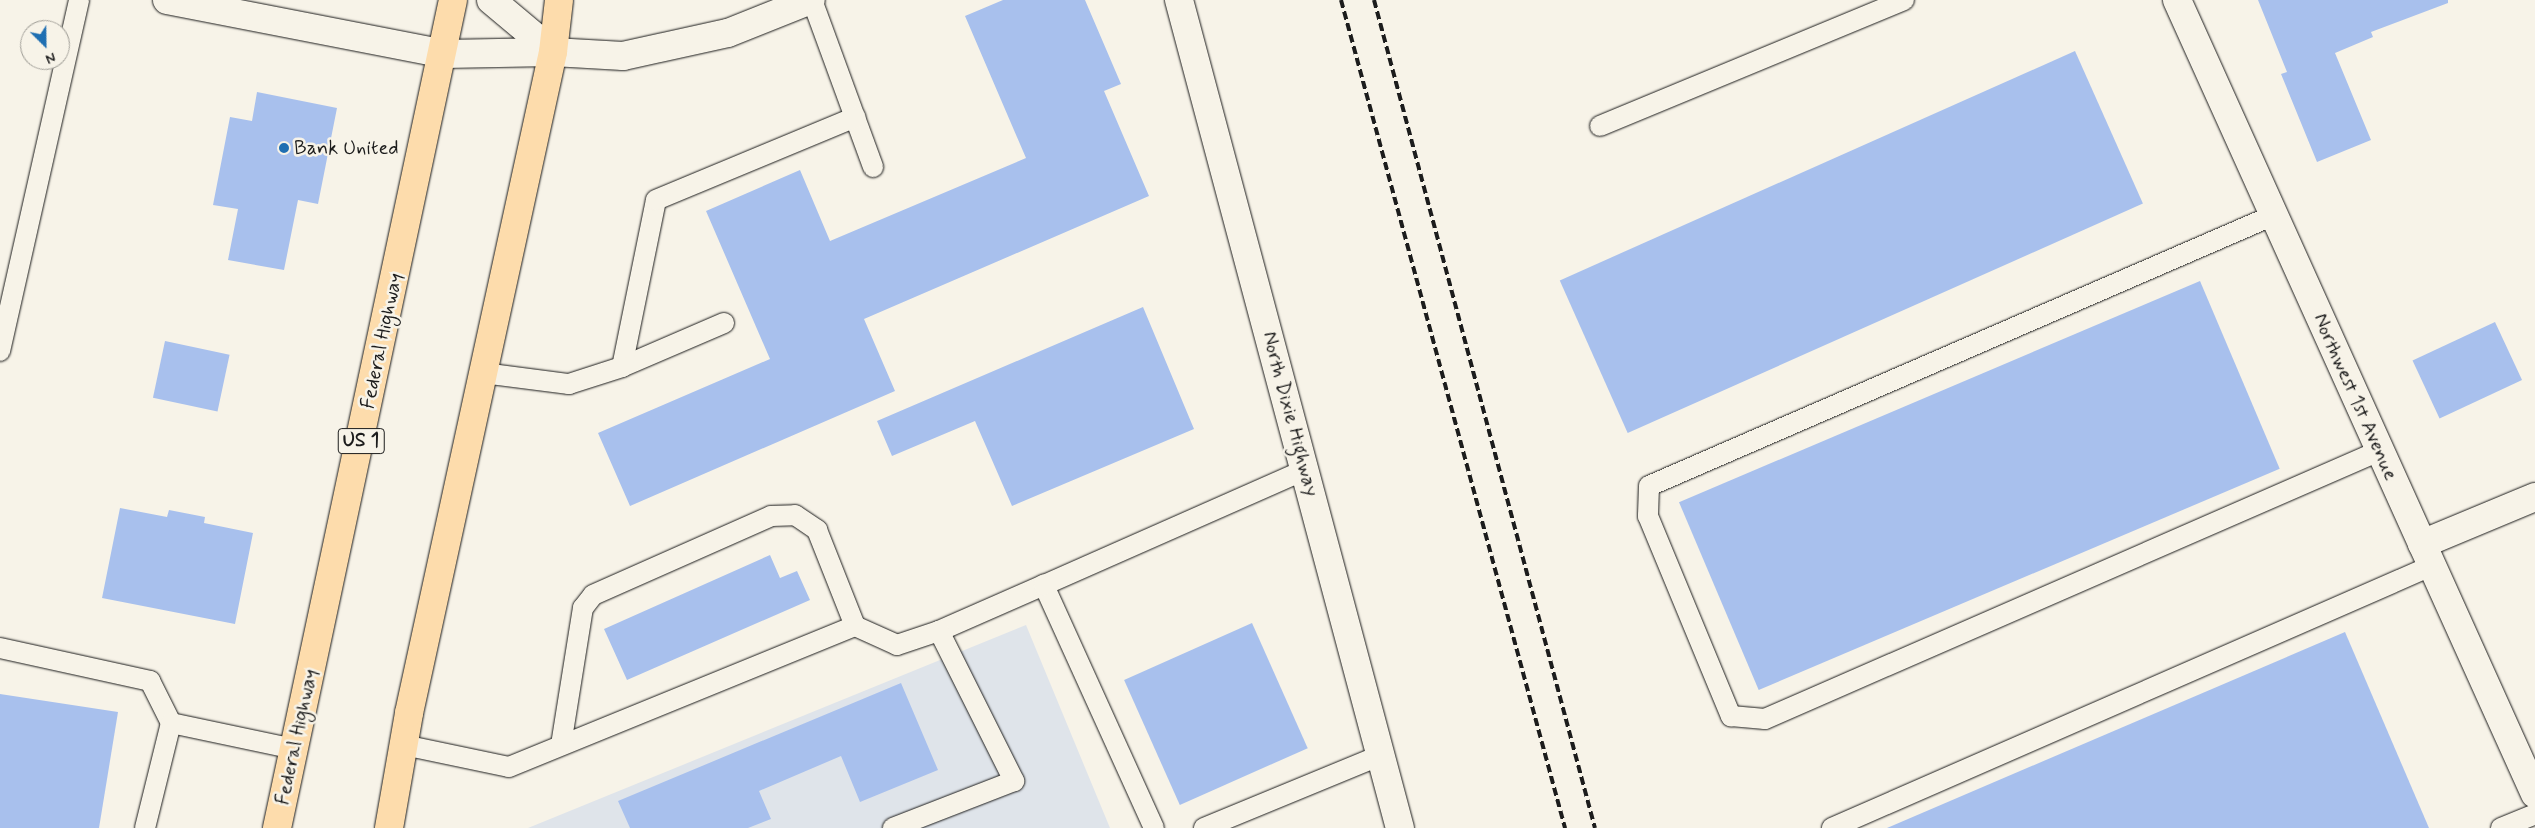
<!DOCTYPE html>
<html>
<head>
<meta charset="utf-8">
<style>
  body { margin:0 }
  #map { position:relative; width:2535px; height:828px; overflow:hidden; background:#f7f3e8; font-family:Mynerve,sans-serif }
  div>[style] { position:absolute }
  .built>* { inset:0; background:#dfe4ea }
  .building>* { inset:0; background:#a8c0ed; transform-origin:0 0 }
  .roads { filter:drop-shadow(0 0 1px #1c1c1c) drop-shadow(0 0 1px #1c1c1c) }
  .service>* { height:20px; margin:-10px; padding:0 10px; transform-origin:10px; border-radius:10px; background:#f7f3e8 }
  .minor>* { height:28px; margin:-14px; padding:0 14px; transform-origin:14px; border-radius:14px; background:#f7f3e8 }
  .secondary>* { height:28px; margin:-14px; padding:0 14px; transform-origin:14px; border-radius:14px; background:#f7f3e8 }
  .primary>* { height:28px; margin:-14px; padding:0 14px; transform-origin:14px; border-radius:14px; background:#fddcac }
  .rail>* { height:4px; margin-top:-2px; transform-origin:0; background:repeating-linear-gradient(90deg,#1c1c1c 0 8px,transparent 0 12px) }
  .dots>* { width:14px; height:14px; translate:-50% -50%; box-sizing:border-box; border:2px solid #f7f3e8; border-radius:50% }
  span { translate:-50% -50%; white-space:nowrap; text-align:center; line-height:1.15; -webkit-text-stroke:5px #f7f3e8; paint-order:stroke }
  .shield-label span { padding:1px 4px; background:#f7f3e8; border:1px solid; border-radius:4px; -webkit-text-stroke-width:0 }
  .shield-label { font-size:19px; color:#1c1c1c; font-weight:700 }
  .poi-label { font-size:20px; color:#1c1c1c }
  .left { translate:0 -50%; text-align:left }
  .street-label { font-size:20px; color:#1c1c1c }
  .north { position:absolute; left:20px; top:20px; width:50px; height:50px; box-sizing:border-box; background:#f7f3e8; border:1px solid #9f9d96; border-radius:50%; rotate:157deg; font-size:14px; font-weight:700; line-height:20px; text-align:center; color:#1c1c1c }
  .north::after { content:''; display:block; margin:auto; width:18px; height:22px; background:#1f6fb2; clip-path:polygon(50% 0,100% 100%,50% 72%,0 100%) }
</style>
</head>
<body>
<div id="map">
  <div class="built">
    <div style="clip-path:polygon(1026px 625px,1110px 828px,528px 828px)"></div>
  </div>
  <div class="building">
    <div style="clip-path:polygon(1003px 0,1085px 0,1121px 84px,1104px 91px,1149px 196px,864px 319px,895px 391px,630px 506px,598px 433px,770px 359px,706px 211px,800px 170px,830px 241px,1026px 158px,965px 16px)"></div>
    <div style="clip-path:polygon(2258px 0,2448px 0,2448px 3px,2371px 32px,2373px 37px,2335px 53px,2371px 140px,2317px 162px,2281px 74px,2287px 72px)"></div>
    <div style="left:2075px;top:51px;width:167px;height:564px;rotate:66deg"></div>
    <div style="clip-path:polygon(257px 92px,337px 108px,318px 204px,298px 200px,284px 270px,228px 260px,238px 209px,213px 205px,230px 117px,252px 121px)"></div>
    <div style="left:2200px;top:281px;width:204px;height:566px;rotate:67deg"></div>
    <div style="clip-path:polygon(1143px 307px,1194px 429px,1012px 506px,975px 421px,892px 456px,877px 421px)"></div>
    <div style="left:2495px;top:322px;width:64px;height:91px;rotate:65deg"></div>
    <div style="left:165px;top:341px;width:66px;height:58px;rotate:12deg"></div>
    <div style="clip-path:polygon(120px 508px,167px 517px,169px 510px,205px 517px,204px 523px,253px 533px,235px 624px,102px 598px)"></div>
    <div style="clip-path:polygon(770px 555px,780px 578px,797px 571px,810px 600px,627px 680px,604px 629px)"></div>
    <div style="left:1252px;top:623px;width:137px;height:140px;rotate:66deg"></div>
    <div style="clip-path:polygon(2345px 632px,2429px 828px,1887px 828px)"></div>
    <div style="clip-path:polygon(901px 683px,938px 770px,860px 802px,841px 756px,759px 791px,771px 819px,748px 828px,630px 828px,618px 801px)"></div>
    <div style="clip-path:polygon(0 694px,118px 712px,99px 828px,0 828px)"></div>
  </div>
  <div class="roads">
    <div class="service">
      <div style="left:812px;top:0;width:178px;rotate:69.9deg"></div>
      <div style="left:1600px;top:126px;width:329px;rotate:-22.5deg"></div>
      <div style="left:2274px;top:215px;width:681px;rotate:156.56deg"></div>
      <div style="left:1649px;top:486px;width:30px;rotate:92deg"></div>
      <div style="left:1648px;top:516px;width:217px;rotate:67.5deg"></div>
      <div style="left:1731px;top:716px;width:34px;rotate:5deg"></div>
      <div style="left:1765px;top:719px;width:670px;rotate:-23.58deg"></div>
      <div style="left:724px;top:323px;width:111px;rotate:156.7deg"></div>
      <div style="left:622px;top:367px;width:170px;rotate:-78.5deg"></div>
      <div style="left:656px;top:200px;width:216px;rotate:-22.6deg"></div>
      <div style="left:0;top:351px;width:360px;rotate:-77.3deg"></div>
      <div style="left:483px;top:373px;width:87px;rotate:7.3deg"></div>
      <div style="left:569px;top:384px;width:56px;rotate:-17.8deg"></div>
      <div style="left:939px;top:631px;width:115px;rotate:-23.7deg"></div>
      <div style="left:0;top:648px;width:154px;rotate:12.4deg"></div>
      <div style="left:150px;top:681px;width:47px;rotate:63.4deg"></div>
      <div style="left:171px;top:723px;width:126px;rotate:11.9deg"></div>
      <div style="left:404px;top:745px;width:107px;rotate:11.8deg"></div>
      <div style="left:509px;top:767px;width:374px;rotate:-22.2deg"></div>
      <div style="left:855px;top:626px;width:46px;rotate:24.3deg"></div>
      <div style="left:897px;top:645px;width:44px;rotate:-18.4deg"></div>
      <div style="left:939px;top:631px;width:168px;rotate:63.4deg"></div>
      <div style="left:1014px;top:781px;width:130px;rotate:158.8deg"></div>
      <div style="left:561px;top:745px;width:139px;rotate:-80.9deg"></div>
      <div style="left:583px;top:608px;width:16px;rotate:-52deg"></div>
      <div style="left:593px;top:595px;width:195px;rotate:-23.9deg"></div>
      <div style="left:771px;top:516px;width:24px;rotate:-2deg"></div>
      <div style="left:795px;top:515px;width:27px;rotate:34deg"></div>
      <div style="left:817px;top:530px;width:103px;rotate:68.4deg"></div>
      <div style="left:145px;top:828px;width:108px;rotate:-76.1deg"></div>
      <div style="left:1154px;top:828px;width:267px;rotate:-114.4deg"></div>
      <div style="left:1044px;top:585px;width:285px;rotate:-23.8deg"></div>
      <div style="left:1204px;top:828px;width:191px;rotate:-22.4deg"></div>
      <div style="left:1832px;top:828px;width:654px;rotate:-23.62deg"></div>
      <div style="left:2501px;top:828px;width:37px;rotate:-22deg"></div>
    </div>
    <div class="minor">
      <div style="left:2177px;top:0;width:871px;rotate:65.73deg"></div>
      <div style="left:2422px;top:544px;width:122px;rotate:-22.6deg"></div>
    </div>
    <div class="secondary">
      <div style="left:167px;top:0;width:282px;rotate:11deg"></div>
      <div style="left:444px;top:54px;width:109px;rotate:-1.1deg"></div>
      <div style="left:553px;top:52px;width:70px;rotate:3.3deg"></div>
      <div style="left:623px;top:56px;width:107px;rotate:-12.4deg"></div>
      <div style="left:728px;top:33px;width:89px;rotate:-21.7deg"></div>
      <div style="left:491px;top:0;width:81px;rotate:40deg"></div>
      <div style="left:1179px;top:0;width:857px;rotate:75.06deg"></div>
    </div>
    <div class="primary">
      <div style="left:277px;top:828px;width:846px;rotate:-78deg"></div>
      <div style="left:389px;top:828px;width:117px;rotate:-80.1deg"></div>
      <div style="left:409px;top:713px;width:677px;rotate:-77.71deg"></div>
      <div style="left:553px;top:52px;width:52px;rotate:-83.4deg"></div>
    </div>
  </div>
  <div class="rail">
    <div style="left:1341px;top:0;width:858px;rotate:74.86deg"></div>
    <div style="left:1374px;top:0;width:857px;rotate:75.06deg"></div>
  </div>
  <div class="dots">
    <div style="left:284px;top:148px;background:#1f6fb2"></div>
  </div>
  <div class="shield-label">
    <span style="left:361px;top:441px">US 1</span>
  </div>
  <div class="poi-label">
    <span class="left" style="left:294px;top:148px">Bank United</span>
  </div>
  <div class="street-label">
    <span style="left:382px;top:341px;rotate:-78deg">Federal Highway</span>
    <span style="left:2355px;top:397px;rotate:66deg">Northwest 1st Avenue</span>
    <span style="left:1290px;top:414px;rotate:75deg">North Dixie Highway</span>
    <span style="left:297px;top:737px;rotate:-78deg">Federal Highway</span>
  </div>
  <div class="north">N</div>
</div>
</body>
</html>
